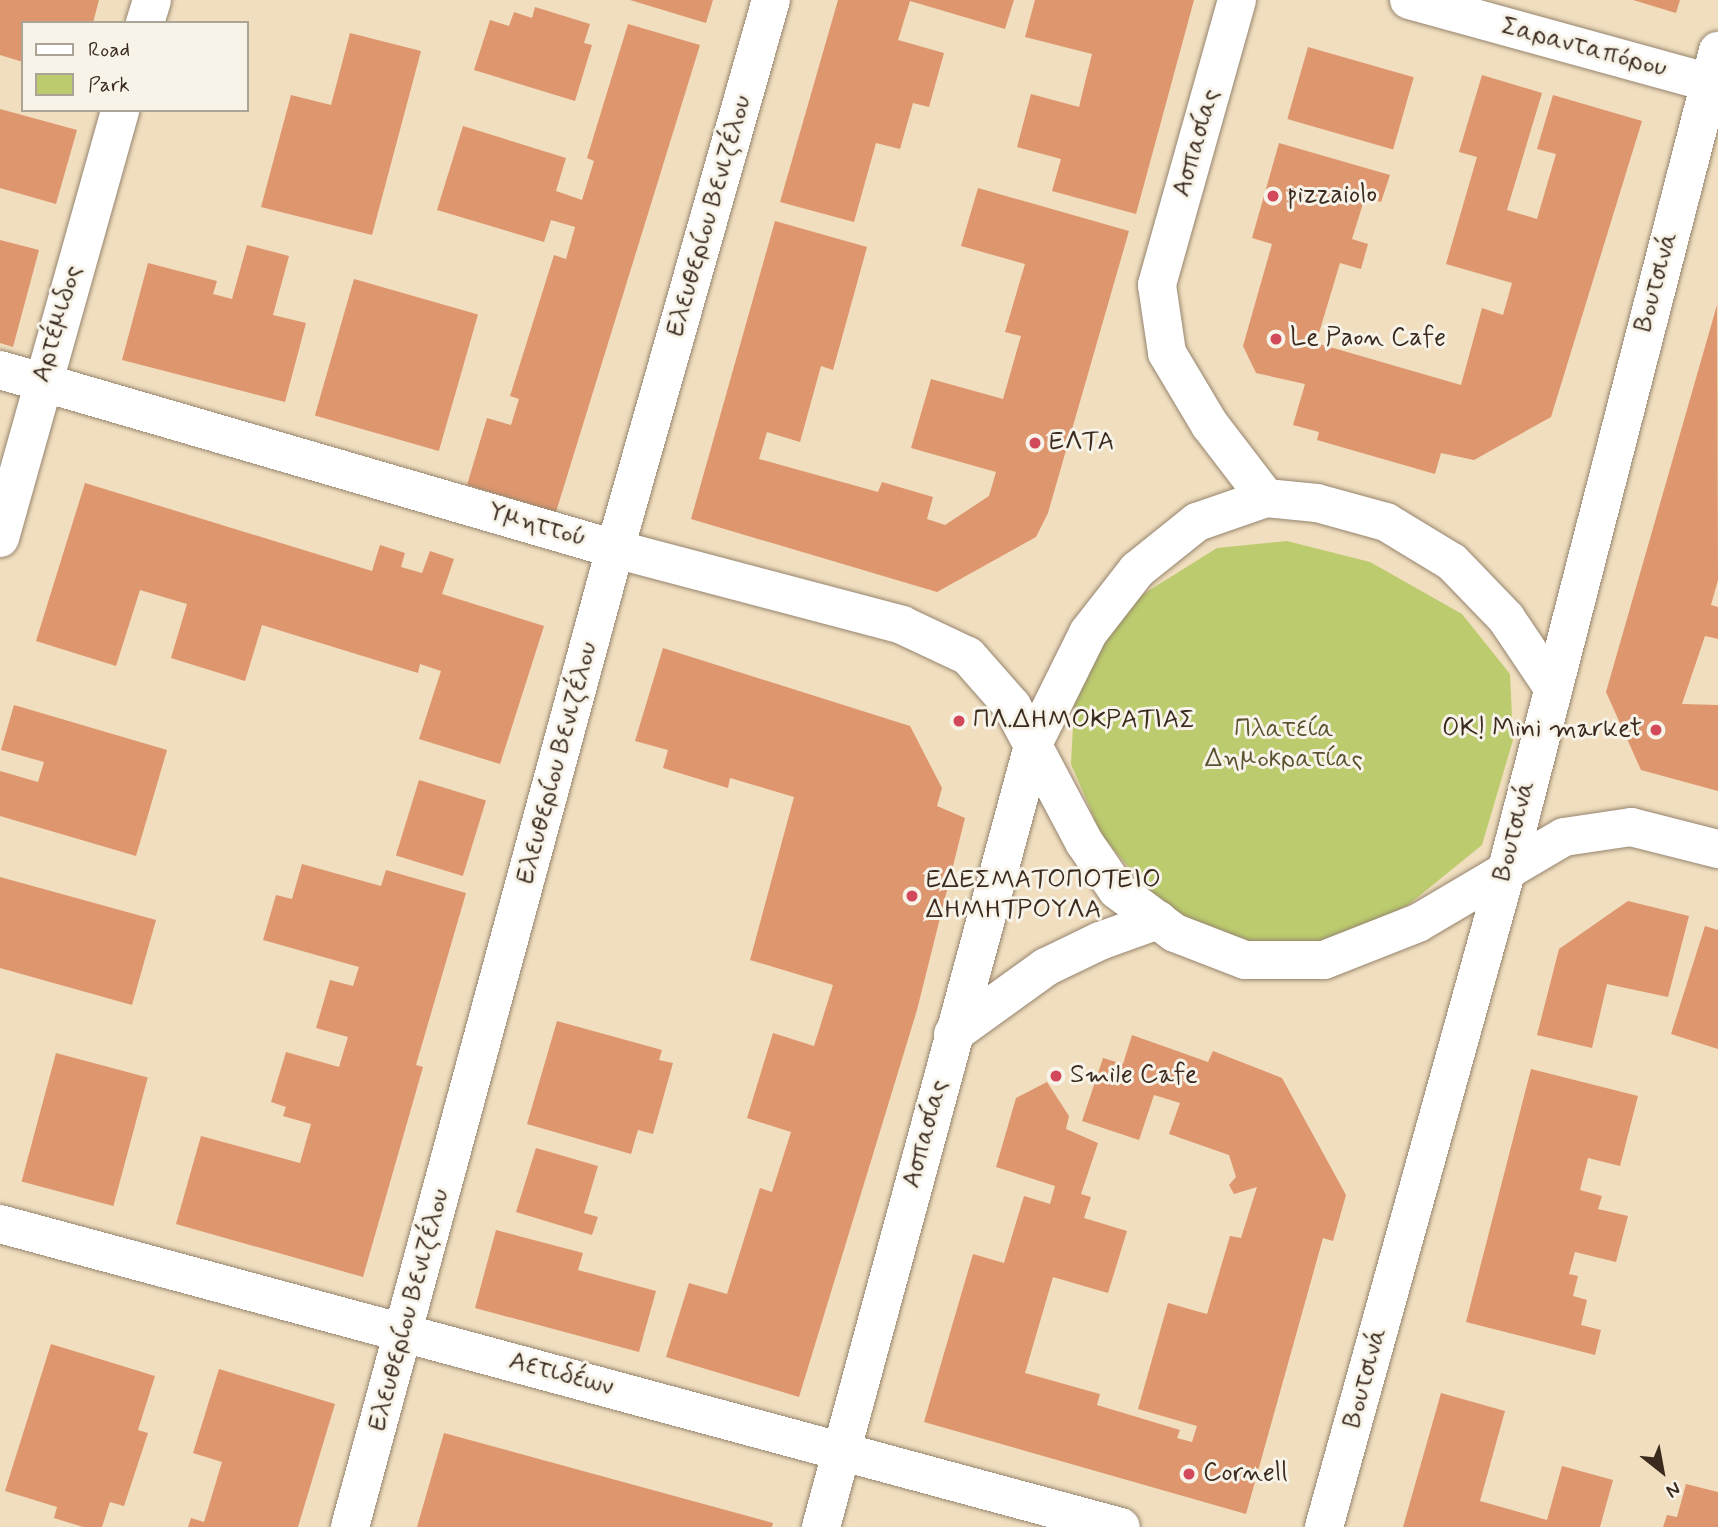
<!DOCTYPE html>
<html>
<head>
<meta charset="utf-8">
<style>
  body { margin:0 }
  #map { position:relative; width:1718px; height:1527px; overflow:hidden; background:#f0debf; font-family:Mynerve,sans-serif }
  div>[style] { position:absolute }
  .green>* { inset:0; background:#bbcb6e }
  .building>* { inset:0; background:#dd966e; transform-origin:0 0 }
  .roads { filter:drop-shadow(0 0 2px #96846e) drop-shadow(0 0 2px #96846e) }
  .minor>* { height:38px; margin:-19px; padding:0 19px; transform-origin:19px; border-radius:19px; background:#fff }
  .dots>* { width:19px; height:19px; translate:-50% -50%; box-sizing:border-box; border:4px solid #f7f3e8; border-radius:50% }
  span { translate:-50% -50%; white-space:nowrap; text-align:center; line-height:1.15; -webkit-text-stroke:6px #f7f3e8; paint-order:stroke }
  .street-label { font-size:26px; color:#3b2a1e }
  .poi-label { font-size:26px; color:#3b2a1e }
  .left { translate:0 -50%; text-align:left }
  .right { translate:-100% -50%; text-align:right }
  .park-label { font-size:26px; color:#5b5232 }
  .legend { position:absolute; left:21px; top:21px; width:228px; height:91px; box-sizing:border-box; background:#f7f3e8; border:2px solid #aca397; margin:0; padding:9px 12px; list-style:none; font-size:21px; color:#3b2a1e }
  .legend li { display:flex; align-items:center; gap:14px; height:35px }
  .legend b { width:35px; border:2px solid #aca397 }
  .north { position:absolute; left:1627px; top:1436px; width:70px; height:70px; -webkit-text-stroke:5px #f7f3e8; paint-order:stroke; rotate:149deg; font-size:19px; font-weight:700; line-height:28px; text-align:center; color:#3b2a1e }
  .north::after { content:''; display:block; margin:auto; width:24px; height:32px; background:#3b2a1e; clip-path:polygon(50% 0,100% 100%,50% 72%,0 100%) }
</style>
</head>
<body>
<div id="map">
  <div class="green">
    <div style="clip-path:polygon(1287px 541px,1370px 562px,1462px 614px,1510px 674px,1513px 740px,1482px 845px,1408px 905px,1335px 940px,1267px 947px,1201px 928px,1153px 897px,1101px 834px,1071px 764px,1074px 706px,1097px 649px,1137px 598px,1217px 548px)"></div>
  </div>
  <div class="building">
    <div style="clip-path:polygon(0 0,99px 0,93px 23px,23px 23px,23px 62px,0 55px)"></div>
    <div style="clip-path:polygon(630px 0,713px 0,706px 23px)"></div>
    <div style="clip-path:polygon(838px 0,1014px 0,1005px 29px,910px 1px,898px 40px,944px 53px,929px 107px,913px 103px,900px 149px,876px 143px,854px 222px,780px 202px)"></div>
    <div style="clip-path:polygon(1035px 0,1194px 0,1136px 214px,1052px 191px,1061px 159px,1017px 147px,1031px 94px,1079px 107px,1092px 54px,1025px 37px)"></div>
    <div style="clip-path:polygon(1633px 0,1680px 0,1676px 13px)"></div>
    <div style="clip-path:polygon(535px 7px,590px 24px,584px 43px,592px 45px,575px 101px,474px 70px,490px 20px,509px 26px,514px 12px,532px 18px)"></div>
    <div style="clip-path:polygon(628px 24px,700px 45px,556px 512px,467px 485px,487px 418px,511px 425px,519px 399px,510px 396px,554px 255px,566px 259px,575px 227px,551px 220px,544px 242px,437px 210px,463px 126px,566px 158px,556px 191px,582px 200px,594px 161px,587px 158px)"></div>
    <div style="clip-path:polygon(350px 33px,421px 51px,372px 235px,261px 207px,291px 95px,331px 105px)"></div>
    <div style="left:1308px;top:47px;width:110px;height:75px;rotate:16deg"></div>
    <div style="clip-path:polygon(1482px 75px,1542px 93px,1507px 210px,1537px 219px,1556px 154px,1537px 149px,1553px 95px,1642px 121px,1551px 417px,1474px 460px,1441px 453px,1435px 474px,1317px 440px,1319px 432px,1293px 425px,1305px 384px,1256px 373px,1243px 346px,1272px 244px,1252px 238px,1279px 143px,1390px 175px,1381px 202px,1365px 197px,1352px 239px,1368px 244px,1361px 269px,1340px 263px,1316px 343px,1461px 385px,1482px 308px,1503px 315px,1512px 283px,1446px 264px,1477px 157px,1459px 152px)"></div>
    <div style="clip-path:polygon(0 109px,77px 130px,56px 204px,0 188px)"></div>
    <div style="clip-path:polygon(978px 188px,1129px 231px,1048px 513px,1036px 537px,937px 592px,691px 519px,775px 221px,867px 247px,833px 370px,821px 366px,800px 442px,767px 432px,759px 459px,878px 492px,882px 482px,933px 497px,927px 519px,945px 525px,989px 496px,996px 472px,911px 448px,931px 379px,1003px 399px,1021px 336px,1005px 332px,1025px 264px,961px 246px)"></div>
    <div style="clip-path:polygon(0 240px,39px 250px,13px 347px,0 343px)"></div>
    <div style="clip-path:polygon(247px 245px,289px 256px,273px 315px,306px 323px,285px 402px,122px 360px,148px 263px,217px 281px,213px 294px,232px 299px)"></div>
    <div style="left:354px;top:279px;width:129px;height:142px;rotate:16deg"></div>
    <div style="clip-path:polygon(1717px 305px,1718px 580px,1711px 605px,1718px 607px,1718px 639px,1705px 636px,1682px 704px,1718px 705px,1718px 791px,1641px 770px,1606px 692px)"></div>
    <div style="clip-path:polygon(85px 483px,372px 571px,380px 545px,405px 553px,401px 567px,422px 573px,430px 551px,454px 559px,442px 594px,544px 626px,500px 764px,419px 739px,441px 671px,420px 664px,418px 673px,262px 625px,245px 681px,171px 658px,187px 604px,140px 590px,116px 666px,36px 641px)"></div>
    <div style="clip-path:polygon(663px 648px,910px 726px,942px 788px,937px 806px,965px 818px,917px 1010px,799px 1397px,666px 1357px,689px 1283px,727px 1294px,760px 1188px,772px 1192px,791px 1132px,747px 1118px,773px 1033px,814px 1046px,833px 985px,750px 960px,794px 797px,730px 778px,728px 788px,663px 768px,668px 750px,635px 741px)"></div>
    <div style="clip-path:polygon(14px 705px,167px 750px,136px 856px,0 816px,0 771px,38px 782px,44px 762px,1px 750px)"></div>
    <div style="left:419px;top:780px;width:70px;height:79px;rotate:17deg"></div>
    <div style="clip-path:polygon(302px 864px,381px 886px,386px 870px,466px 893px,416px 1065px,423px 1067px,363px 1277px,176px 1224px,201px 1136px,300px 1163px,311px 1124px,283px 1116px,286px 1107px,271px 1102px,286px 1052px,339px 1067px,348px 1037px,316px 1028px,330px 980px,353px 986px,359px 967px,263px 940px,276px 895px,292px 899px)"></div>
    <div style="clip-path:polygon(0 877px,156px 920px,132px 1005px,0 968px)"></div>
    <div style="clip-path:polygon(1628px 901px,1689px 916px,1668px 997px,1607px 984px,1592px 1048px,1537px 1035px,1559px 949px)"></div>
    <div style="clip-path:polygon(1705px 926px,1718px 930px,1718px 1049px,1671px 1034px)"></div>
    <div style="clip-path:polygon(557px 1021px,662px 1050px,659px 1060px,673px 1063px,653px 1134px,638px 1130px,631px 1154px,527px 1124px)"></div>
    <div style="clip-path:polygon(1132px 1035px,1208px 1062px,1213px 1051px,1282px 1078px,1346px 1195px,1333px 1241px,1323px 1238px,1246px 1514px,924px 1422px,973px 1254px,1004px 1263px,1024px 1196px,1050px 1204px,1055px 1186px,996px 1167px,1016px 1098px,1047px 1082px,1069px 1116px,1066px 1129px,1098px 1143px,1081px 1194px,1091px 1197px,1084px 1218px,1127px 1231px,1108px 1293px,1053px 1277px,1025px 1373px,1100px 1394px,1097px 1405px,1180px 1430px,1177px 1438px,1192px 1442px,1197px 1426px,1138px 1409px,1168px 1303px,1207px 1314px,1230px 1236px,1241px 1238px,1257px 1187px,1234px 1194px,1229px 1185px,1236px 1177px,1229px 1155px,1169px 1134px,1180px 1103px,1154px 1095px,1139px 1140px,1082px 1121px,1103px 1058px,1123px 1064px)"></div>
    <div style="left:56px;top:1053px;width:95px;height:133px;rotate:15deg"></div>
    <div style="clip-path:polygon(1531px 1069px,1638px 1096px,1620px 1166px,1588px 1158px,1580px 1190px,1602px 1196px,1598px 1209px,1628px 1216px,1616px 1262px,1575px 1252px,1569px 1274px,1578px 1276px,1573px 1296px,1587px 1300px,1581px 1325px,1601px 1330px,1595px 1355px,1466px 1322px)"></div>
    <div style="clip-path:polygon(536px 1148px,598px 1166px,584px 1213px,598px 1217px,592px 1235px,516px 1212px)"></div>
    <div style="clip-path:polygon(496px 1230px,583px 1253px,578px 1270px,656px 1291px,639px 1352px,475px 1308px)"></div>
    <div style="clip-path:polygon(51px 1344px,155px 1376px,138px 1430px,148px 1433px,124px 1506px,110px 1502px,102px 1527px,83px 1527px,54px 1518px,57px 1507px,5px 1491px)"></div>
    <div style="clip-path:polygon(219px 1369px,335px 1404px,298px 1527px,188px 1527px,191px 1518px,204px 1522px,222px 1462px,193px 1453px)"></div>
    <div style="clip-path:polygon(1441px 1393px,1505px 1411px,1480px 1501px,1547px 1520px,1562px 1466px,1613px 1480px,1600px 1527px,1403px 1527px)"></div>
    <div style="clip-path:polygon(444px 1433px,773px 1523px,772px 1527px,417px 1527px)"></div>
    <div style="clip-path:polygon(1686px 1484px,1718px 1492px,1718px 1527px,1663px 1527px,1667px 1515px,1677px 1517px)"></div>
  </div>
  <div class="roads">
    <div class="minor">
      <div style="left:1237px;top:0;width:296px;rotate:105.7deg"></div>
      <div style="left:1157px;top:285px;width:69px;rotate:81.6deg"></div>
      <div style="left:1167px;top:353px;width:84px;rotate:59.2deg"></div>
      <div style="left:1210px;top:425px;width:92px;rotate:52.5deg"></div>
      <div style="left:1409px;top:0;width:320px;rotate:15.4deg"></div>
      <div style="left:145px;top:23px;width:24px;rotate:-73deg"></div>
      <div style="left:0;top:370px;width:641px;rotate:16.23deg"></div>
      <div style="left:615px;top:549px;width:297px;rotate:14.8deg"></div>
      <div style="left:902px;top:625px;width:73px;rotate:25.2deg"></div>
      <div style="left:968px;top:656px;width:67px;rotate:48.7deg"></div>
      <div style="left:1012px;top:706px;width:154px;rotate:62.1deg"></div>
      <div style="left:1084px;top:842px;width:58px;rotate:55.5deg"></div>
      <div style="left:1117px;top:890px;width:72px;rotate:36.6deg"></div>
      <div style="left:1175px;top:933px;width:75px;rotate:21.1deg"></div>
      <div style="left:1245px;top:960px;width:79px"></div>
      <div style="left:1324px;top:960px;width:101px;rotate:-21.5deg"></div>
      <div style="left:1418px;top:923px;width:169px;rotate:-30.5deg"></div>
      <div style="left:1564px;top:837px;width:68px;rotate:-8.5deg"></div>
      <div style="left:1631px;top:827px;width:90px;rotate:14.2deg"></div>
      <div style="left:0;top:538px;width:445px;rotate:-74.3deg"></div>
      <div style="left:953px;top:1034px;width:115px;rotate:-35.8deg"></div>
      <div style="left:1046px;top:967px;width:60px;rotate:-25.7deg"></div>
      <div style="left:1100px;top:941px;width:62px;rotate:-19.9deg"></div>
      <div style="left:0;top:1224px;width:1161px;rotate:15.13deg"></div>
      <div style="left:350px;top:1527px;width:1013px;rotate:-74.84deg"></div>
      <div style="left:615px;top:549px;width:571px;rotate:-74.14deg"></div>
      <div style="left:821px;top:1527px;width:813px;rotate:-74.82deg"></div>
      <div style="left:1034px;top:742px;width:122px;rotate:-63.6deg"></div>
      <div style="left:1088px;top:633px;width:80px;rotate:-52.1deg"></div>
      <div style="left:1137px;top:570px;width:77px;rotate:-38.7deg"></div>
      <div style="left:1197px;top:522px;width:73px;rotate:-19.2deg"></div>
      <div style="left:1266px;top:498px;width:51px;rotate:5.6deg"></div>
      <div style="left:1317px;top:503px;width:72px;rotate:15.4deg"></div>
      <div style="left:1386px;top:522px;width:77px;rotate:31.2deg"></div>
      <div style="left:1452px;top:562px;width:78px;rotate:46deg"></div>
      <div style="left:1506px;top:618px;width:81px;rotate:56.1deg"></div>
      <div style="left:1324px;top:1527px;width:683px;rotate:-74.46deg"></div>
      <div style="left:1507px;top:869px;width:845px;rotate:-75.54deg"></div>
    </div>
  </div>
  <div class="dots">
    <div style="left:1273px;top:196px;background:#d1495b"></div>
    <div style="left:1276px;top:339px;background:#d1495b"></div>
    <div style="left:1035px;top:443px;background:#d1495b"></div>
    <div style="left:959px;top:721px;background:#d1495b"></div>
    <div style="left:1656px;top:730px;background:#d1495b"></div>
    <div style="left:912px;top:896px;background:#d1495b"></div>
    <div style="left:1056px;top:1076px;background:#d1495b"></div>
    <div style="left:1189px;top:1474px;background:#d1495b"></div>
  </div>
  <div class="street-label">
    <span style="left:1584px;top:48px;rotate:15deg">Σαρανταπόρου</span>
    <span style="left:1197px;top:143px;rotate:-74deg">Ασπασίας</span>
    <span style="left:710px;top:216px;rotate:-74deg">Ελευθερίου Βενιζέλου</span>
    <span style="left:1657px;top:282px;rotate:-75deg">Βουτσινά</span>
    <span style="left:58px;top:324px;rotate:-74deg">Αρτέμιδος</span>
    <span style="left:537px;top:526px;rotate:16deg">Υμηττού</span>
    <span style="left:558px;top:763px;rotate:-75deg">Ελευθερίου Βενιζέλου</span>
    <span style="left:1515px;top:831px;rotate:-76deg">Βουτσινά</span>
    <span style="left:926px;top:1134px;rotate:-75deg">Ασπασίας</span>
    <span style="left:410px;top:1310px;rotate:-75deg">Ελευθερίου Βενιζέλου</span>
    <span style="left:561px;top:1375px;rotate:15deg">Αετιδέων</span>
    <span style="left:1366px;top:1378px;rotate:-75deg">Βουτσινά</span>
  </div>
  <div class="poi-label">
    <span class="left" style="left:1287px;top:196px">pizzaiolo</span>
    <span class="left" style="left:1290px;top:339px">Le Paon Cafe</span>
    <span class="left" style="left:1049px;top:443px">ΕΛΤΑ</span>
    <span class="left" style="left:973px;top:721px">ΠΛ.ΔΗΜΟΚΡΑΤΙΑΣ</span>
    <span class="right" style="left:1642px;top:730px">OK! Mini market</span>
    <span class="left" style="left:926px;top:896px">ΕΔΕΣΜΑΤΟΠΟΤΕΙΟ<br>ΔΗΜΗΤΡΟΥΛΑ</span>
    <span class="left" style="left:1070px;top:1076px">Smile Cafe</span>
    <span class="left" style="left:1203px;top:1474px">Cornell</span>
  </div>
  <div class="park-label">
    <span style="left:1284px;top:745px">Πλατεία<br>Δημοκρατίας</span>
  </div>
  <ul class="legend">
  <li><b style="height:9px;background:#fff"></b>Road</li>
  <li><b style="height:19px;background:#bbcb6e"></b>Park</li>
  </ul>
  <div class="north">N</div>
</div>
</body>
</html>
